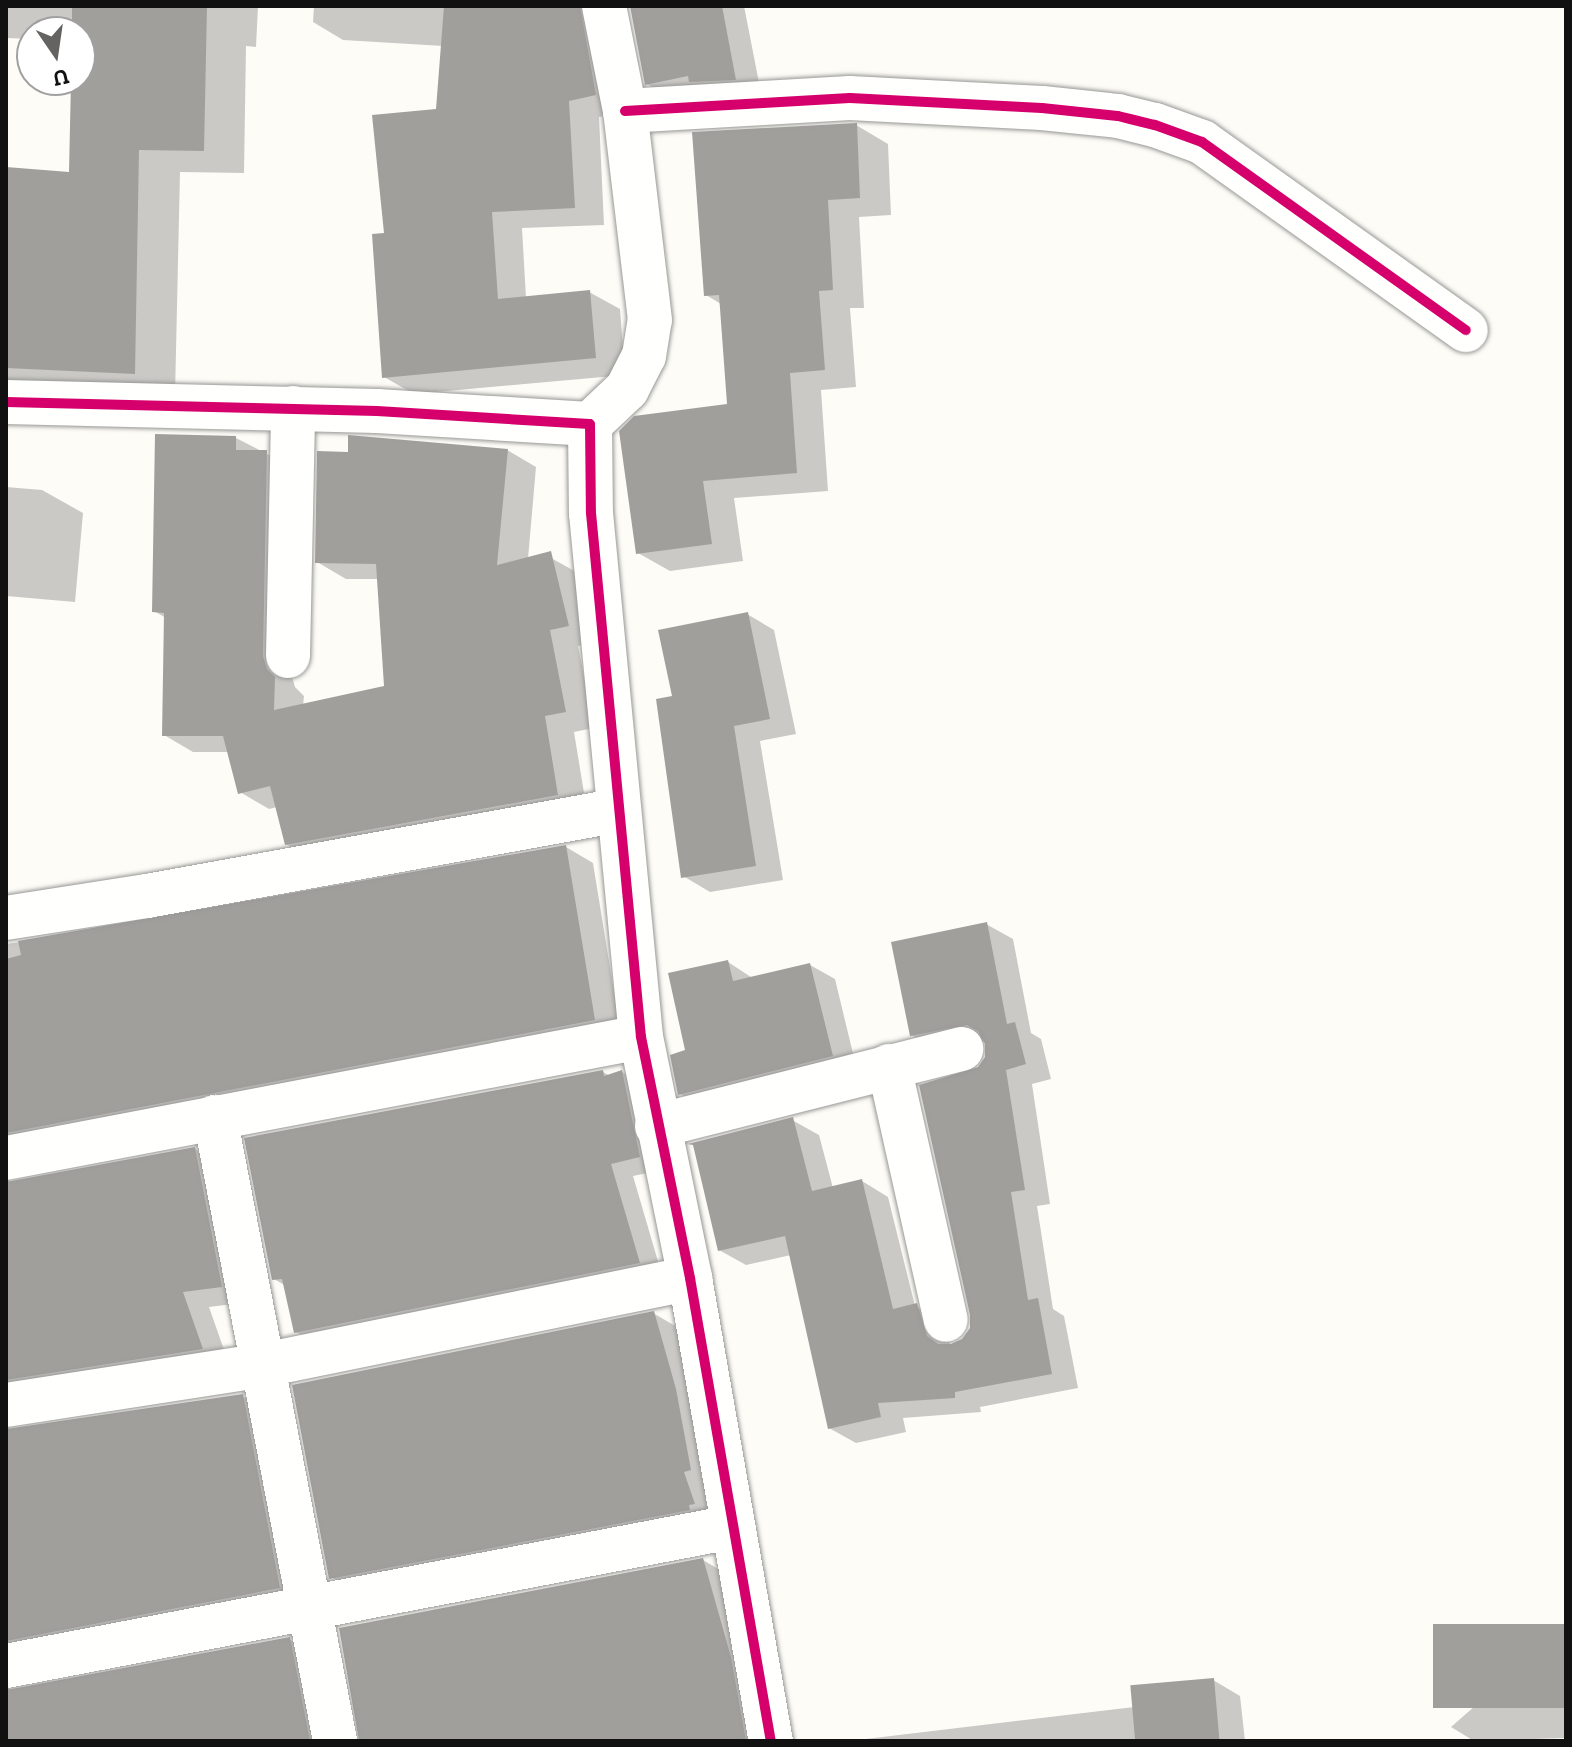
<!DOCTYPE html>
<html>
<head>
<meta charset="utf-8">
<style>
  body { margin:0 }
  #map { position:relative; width:1572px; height:1747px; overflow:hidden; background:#fdfcf7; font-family:"Zilla Slab",serif }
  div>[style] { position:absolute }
  .shadow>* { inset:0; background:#0003 }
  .building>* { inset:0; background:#a19f9c; transform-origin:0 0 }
  .roads { filter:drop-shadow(0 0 2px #979795) drop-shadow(0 0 2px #979795) }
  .minor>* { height:44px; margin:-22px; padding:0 22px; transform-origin:22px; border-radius:22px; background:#fffffe }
  .cycleway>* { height:10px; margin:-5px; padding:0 5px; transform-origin:5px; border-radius:5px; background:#d6006c }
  span { translate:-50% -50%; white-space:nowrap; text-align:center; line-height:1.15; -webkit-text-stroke:8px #fff; paint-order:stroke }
  .frame { position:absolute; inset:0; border:8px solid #111; pointer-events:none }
  .north { position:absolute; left:16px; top:16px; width:80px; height:80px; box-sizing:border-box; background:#fff; border:2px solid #a0a0a0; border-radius:50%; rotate:167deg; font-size:22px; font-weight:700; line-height:32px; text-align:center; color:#111 }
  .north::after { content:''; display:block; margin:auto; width:28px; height:36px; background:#646362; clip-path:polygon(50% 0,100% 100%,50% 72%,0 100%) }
</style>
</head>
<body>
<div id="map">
  <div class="shadow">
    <div style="clip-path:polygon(6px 6px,258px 6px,256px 47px,246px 46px,244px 173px,180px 172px,175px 396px,6px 388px,6px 169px,71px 174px,73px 80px,80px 80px,80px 32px,32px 32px,32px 39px,6px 38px,6px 43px)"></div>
    <div style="clip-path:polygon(314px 6px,598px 6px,626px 112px,599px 117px,604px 225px,522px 228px,526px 298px,589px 292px,620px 309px,625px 375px,414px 394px,384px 377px,386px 235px,438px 111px,443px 46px,343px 40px,313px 22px)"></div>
    <div style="clip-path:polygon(632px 6px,744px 6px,761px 93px,672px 98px,647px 84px)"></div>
    <div style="clip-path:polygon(856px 125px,888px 144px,891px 215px,859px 217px,864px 308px,850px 308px,856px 387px,821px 390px,828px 491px,734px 498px,743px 561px,670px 571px,638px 553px,729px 406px,721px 304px,706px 295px)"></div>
    <div style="clip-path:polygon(236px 438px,296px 469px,291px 673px,295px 687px,304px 696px,303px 706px,386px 688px,379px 579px,346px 579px,317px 562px,507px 450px,536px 467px,528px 559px,551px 558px,580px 574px,597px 642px,578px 646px,594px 728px,574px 732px,587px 811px,315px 861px,286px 844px,277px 807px,269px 809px,240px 792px,229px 752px,193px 752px,164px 735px,166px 618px,154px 611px)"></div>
    <div style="clip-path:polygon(6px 487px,42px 490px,83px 513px,75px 602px,6px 596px)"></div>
    <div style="clip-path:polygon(747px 614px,774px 630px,796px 734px,760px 741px,783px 880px,710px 892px,683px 876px,674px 697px)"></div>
    <div style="clip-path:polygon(566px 847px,593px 863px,621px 1035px,8px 1179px,11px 1184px,195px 1149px,222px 1165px,249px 1302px,209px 1307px,229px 1364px,8px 1427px,11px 1432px,242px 1396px,270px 1411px,307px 1603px,8px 1687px,11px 1693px,289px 1639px,317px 1655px,333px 1741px,6px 1741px,6px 944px,152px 923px)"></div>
    <div style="clip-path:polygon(986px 924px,1013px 939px,1031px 1033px,1041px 1039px,1051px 1079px,1032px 1084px,1050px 1204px,1037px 1206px,1053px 1309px,1064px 1316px,1078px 1388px,980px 1407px,981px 1412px,903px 1418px,906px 1432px,856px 1443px,829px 1428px,791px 1255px,746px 1265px,719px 1250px,792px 1120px,819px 1135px,833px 1188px,862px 1181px,888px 1197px,915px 1306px,943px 1321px,951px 1347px,964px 1340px,972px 1329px,979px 1069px,987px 1057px,986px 1041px,938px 1050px,911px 1035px)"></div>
    <div style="clip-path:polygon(728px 962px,754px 979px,810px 965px,835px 979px,857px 1070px,705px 1108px,680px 1094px,687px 1051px)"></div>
    <div style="clip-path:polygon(603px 1072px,610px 1076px,622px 1072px,645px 1085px,662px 1170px,633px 1176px,662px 1275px,319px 1345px,296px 1332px,286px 1286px,274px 1279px)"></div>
    <div style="clip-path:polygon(653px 1313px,677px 1327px,718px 1517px,355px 1591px,331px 1577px)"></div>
    <div style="clip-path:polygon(703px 1560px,730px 1576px,769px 1741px,361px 1741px)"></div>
    <div style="clip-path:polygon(1566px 1626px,1566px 1738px,1474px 1741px,1451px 1727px)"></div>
    <div style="clip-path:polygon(1213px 1680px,1240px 1696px,1245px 1741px,849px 1741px,1134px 1707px)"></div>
  </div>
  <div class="building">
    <div style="clip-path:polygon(72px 6px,207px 6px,204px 151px,139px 150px,135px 374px,6px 368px,6px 167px,69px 172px,71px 80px,80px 80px,80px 32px,72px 32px)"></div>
    <div style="clip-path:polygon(444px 6px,580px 6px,596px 95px,569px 101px,575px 208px,492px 212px,498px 299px,590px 290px,596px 358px,382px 378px,372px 234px,384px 233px,372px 115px,436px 109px)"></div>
    <div style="clip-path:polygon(630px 6px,722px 6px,736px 80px,689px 82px,688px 76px,645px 85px)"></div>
    <div style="clip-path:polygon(857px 123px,860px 198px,828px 200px,833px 290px,819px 291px,825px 370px,790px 373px,797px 473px,703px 481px,712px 544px,636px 554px,619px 431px,634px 416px,727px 404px,719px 295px,704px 296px,692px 132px)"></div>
    <div style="clip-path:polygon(155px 434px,236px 436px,236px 450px,267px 450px,263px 656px,267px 669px,275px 677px,274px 710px,384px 686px,376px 564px,315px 563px,317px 451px,348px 452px,348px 435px,508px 449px,497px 565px,551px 551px,569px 626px,550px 630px,566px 712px,545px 716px,558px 795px,285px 845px,270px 786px,238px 794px,223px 736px,162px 736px,164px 613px,152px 612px)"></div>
    <div style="clip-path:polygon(748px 612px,770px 719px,734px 726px,756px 866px,681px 878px,656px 699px,672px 696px,658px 630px)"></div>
    <div style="clip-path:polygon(566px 845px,595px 1020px,6px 1133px,6px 959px,21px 955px,18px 941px)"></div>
    <div style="clip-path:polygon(987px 922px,1007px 1024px,1015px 1022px,1026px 1064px,1006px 1070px,1025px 1190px,1011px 1192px,1028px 1300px,1038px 1298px,1052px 1374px,955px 1392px,955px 1398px,878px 1403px,881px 1417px,828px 1429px,785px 1236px,718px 1251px,693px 1145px,688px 1144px,793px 1117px,812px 1191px,862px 1179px,893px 1309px,917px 1303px,927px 1336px,938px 1344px,951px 1344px,962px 1339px,970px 1328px,970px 1315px,919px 1085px,978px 1067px,985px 1057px,985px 1044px,978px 1031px,967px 1025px,910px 1036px,891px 942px)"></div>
    <div style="clip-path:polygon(728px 960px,733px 981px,810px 963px,833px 1056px,678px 1095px,670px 1055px,685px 1050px,668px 973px)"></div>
    <div style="clip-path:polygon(603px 1070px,604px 1076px,622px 1070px,640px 1157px,611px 1164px,640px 1263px,294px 1333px,282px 1279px,272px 1280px,244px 1138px)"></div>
    <div style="clip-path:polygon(195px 1147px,222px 1287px,183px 1292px,203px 1349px,6px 1380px,6px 1182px)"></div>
    <div style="clip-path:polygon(654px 1311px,676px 1389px,691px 1470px,684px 1472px,695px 1504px,689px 1505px,690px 1510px,329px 1579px,292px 1385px)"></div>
    <div style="clip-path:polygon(243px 1394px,280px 1588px,6px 1641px,6px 1429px)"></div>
    <div style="clip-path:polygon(703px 1558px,731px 1657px,746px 1741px,359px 1741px,339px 1628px)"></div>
    <div style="left:1566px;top:1624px;width:84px;height:133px;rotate:90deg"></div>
    <div style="clip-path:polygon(290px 1637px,310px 1741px,6px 1741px,6px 1690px)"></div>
    <div style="left:1214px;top:1678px;width:63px;height:84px;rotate:85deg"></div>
  </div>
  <div class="roads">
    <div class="minor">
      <div style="left:625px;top:111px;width:225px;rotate:-3.3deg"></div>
      <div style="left:850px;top:98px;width:192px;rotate:3deg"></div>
      <div style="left:1042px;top:108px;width:76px;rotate:6deg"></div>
      <div style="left:1118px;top:116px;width:38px;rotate:14deg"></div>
      <div style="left:1155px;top:125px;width:50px;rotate:19.9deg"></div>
      <div style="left:1202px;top:142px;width:324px;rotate:35.5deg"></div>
      <div style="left:6px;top:402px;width:371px;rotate:1.4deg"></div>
      <div style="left:377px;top:411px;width:213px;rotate:3.5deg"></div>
      <div style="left:590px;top:424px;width:89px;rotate:89.4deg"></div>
      <div style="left:591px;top:513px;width:526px;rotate:84.55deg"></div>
      <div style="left:641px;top:1037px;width:246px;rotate:78.5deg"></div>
      <div style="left:690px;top:1278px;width:470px;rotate:80.1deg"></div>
      <div style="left:590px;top:424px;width:51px;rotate:-43.4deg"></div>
      <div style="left:627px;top:389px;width:37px;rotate:-63deg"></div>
      <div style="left:644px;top:356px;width:36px;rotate:-81deg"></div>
      <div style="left:650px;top:320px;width:210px;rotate:-96.8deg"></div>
      <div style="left:625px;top:111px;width:107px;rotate:-101.3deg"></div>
      <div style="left:288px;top:656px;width:248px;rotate:-88.8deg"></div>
      <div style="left:6px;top:918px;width:143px;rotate:-8.9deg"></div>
      <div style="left:147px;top:896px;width:479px;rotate:-10.3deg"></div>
      <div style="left:889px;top:1066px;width:260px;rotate:77.4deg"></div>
      <div style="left:215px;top:1117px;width:635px;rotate:79.11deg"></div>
      <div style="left:657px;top:1126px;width:314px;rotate:-14.2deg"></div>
      <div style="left:6px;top:1158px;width:646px;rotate:-10.79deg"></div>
      <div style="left:6px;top:1405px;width:261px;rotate:-8.8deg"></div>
      <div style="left:264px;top:1365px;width:435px;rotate:-11.5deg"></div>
      <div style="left:6px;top:1666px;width:739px;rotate:-10.84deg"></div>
    </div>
  </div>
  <div class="cycleway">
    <div style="left:625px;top:111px;width:225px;rotate:-3.3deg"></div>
    <div style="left:850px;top:98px;width:192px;rotate:3deg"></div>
    <div style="left:1042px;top:108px;width:76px;rotate:6deg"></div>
    <div style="left:1118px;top:116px;width:38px;rotate:14deg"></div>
    <div style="left:1155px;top:125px;width:50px;rotate:19.9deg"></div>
    <div style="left:1202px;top:142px;width:324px;rotate:35.5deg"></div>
    <div style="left:6px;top:402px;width:371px;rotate:1.4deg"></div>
    <div style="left:377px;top:411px;width:213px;rotate:3.5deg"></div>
    <div style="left:590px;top:424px;width:89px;rotate:89.4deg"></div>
    <div style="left:591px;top:513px;width:526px;rotate:84.55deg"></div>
    <div style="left:641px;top:1037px;width:246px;rotate:78.5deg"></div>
    <div style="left:690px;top:1278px;width:470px;rotate:80.1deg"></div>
  </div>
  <div class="frame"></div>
  <div class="north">U</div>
</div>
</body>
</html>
